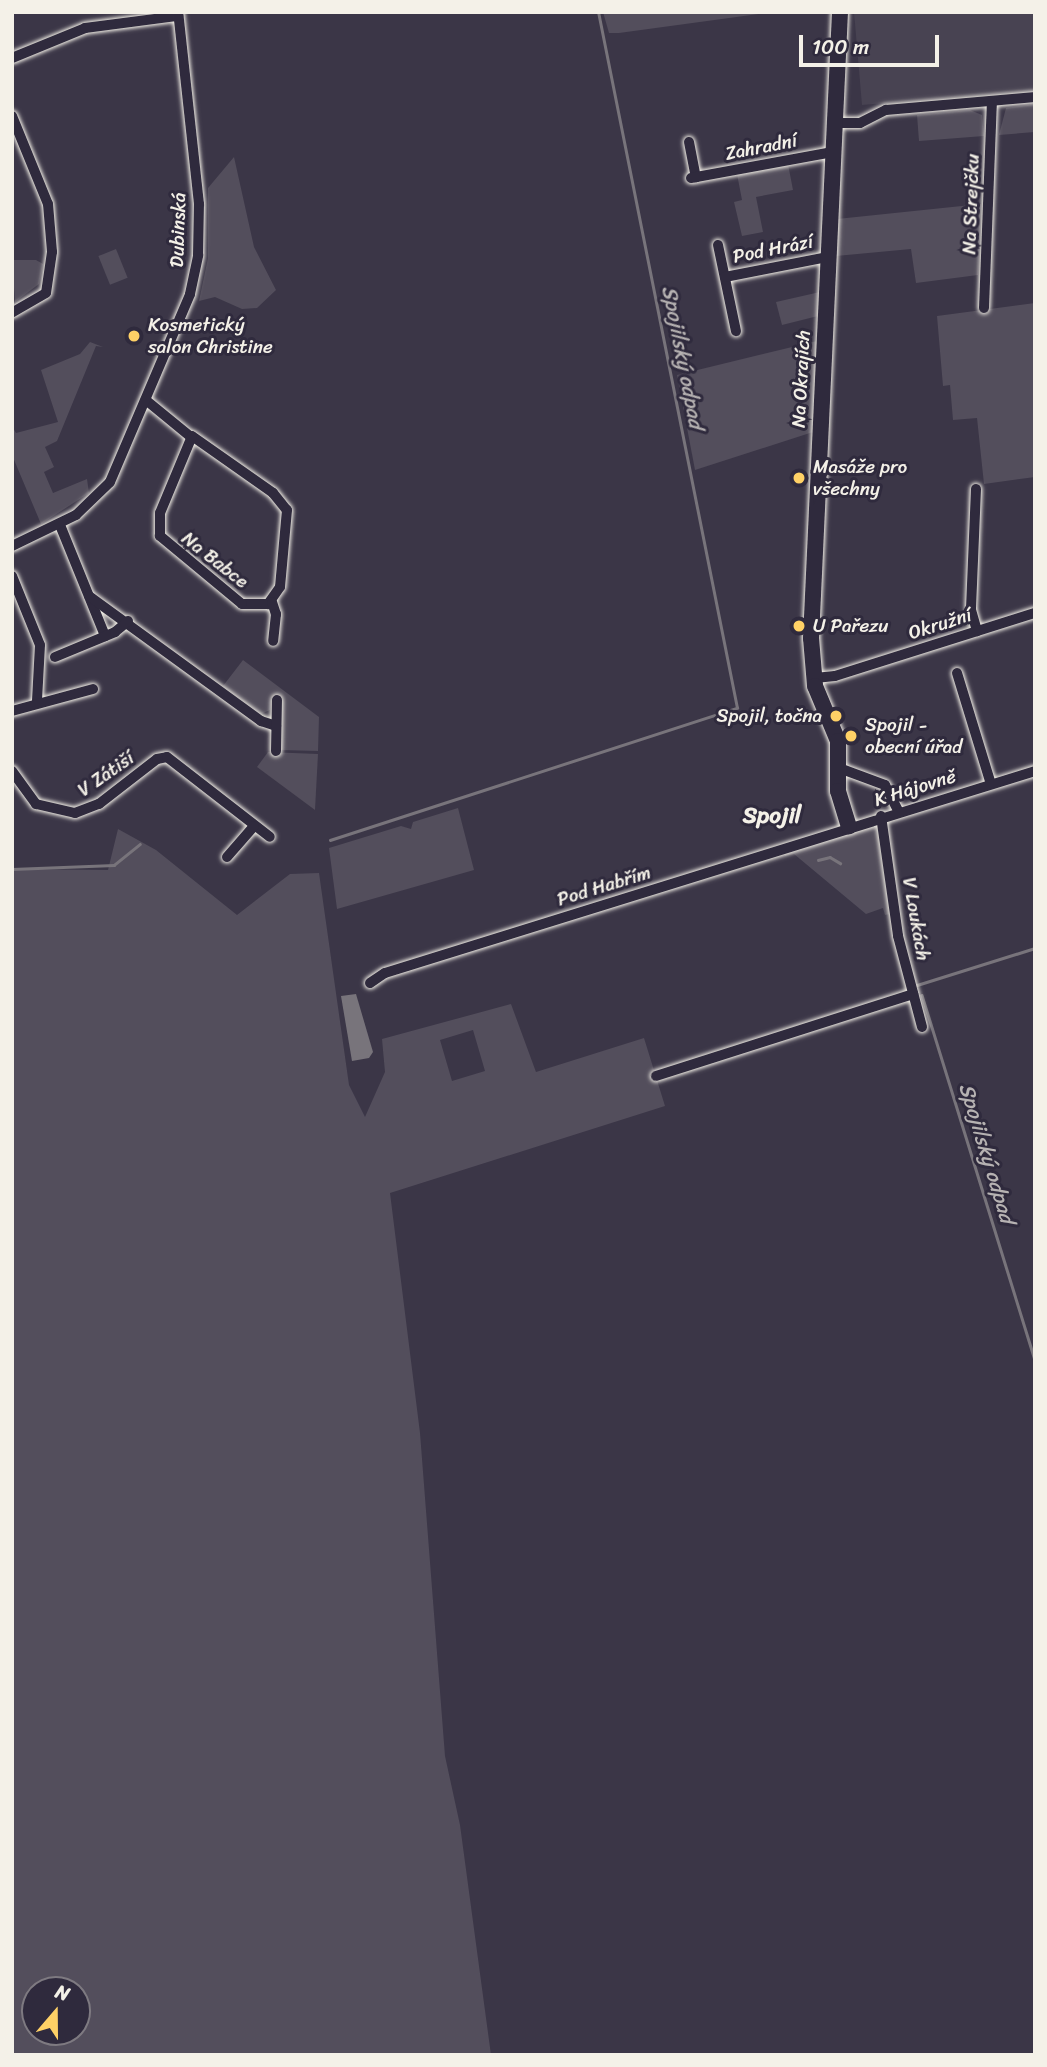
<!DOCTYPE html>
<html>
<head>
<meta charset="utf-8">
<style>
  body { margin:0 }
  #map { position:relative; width:1047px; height:2067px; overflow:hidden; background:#3b3647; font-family:Sriracha,sans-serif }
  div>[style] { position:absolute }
  .built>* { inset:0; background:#484352 }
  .green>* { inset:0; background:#534e5c; transform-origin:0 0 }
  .water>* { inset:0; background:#78747b }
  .stream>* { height:2.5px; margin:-1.25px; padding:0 1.25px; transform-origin:1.25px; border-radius:1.25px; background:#78747b }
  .roads { filter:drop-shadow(0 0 2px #f4f1e8) drop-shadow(0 0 2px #f4f1e8) }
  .street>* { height:10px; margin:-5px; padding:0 5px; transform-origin:5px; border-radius:5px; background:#2f2a3d }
  .secondary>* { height:16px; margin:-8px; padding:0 8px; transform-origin:8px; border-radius:8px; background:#2f2a3d }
  .dots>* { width:19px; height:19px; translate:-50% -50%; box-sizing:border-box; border:4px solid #2f2a3d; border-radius:50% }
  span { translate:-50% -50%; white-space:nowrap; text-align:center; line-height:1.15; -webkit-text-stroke:6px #2f2a3d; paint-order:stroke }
  .street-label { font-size:19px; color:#f4f1e8 }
  .poi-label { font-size:19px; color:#f4f1e8 }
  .left { translate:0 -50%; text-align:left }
  .right { translate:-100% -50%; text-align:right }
  .water-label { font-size:21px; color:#b6b2b2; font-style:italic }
  .quarter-label { font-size:23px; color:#f4f1e8; font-weight:700 }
  .frame { position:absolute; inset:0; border:14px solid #f4f1e8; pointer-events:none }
  .north { position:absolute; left:21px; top:1976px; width:70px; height:70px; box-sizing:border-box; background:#2f2a3d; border:2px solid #7e7a81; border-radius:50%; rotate:20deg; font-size:19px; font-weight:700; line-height:28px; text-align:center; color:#f4f1e8 }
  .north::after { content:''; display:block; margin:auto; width:24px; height:32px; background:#ffd166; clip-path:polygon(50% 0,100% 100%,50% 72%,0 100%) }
  .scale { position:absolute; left:799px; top:35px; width:140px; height:32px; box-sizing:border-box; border:4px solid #f4f1e8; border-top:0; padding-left:9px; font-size:21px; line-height:24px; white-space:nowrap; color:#f4f1e8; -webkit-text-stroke:5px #2f2a3d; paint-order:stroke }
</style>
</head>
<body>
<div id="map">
  <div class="built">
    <div style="clip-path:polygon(854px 12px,1035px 12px,1035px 90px,862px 105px)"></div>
  </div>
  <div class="green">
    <div style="clip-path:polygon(603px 12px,773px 12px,619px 33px,609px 33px)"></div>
    <div style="clip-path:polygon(1035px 104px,1035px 132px,999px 135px,1006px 108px)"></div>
    <div style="clip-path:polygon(970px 110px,982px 115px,984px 136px,919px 141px,917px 115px)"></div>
    <div style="clip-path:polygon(234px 157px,254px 247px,276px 290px,257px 308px,242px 309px,215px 297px,199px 301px,208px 258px,208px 188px)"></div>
    <div style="clip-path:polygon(788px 164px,793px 190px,756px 197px,763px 232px,742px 236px,734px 202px,742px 200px,737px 174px)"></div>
    <div style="clip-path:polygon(981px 204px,978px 275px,916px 283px,911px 249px,836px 256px,837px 219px)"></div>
    <div style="left:116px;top:249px;width:31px;height:19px;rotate:68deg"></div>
    <div style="clip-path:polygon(12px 260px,36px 260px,43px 264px,39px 284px,15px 302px)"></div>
    <div style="clip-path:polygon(820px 292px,818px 316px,782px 325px,776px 302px)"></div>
    <div style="clip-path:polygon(1035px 303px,1035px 477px,984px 484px,977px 418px,953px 420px,950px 385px,943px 386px,937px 316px)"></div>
    <div style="clip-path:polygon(817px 341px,813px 432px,695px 470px,677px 375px)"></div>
    <div style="clip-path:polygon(90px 342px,103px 347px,96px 346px,57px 441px,45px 447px,54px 467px,44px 472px,53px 493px,87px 479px,89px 493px,41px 524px,12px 455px,12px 426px,16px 433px,58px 422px,41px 370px,80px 354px)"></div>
    <div style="clip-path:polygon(243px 660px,319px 717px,318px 751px,281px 750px,282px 698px,271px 698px,270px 710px,261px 714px,223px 686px)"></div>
    <div style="clip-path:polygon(268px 752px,318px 754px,315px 810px,257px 767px)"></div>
    <div style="clip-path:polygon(458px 808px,474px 870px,337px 909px,329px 848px,401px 826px,411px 829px,413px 822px)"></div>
    <div style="clip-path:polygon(875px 826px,882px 839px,879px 845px,890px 914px,885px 915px,883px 908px,866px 914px,794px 854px,785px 856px,784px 852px)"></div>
    <div style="clip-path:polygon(evenodd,118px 829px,156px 850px,237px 915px,290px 874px,319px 873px,349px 1085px,365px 1117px,385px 1072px,382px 1039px,511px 1004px,536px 1072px,644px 1038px,665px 1106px,390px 1193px,420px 1433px,445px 1756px,460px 1825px,491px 2055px,12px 2055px,12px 869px,108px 870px,118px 829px,473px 1030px,485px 1071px,452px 1081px,440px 1040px,473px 1030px,118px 829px,35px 1990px,77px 1990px,77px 2032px,35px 2032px,35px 1990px)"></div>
  </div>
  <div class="water">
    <div style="clip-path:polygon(356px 994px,373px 1052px,369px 1058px,352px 1061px,341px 996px)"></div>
  </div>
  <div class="stream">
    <div style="left:330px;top:840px;width:428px;rotate:-18deg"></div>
    <div style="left:737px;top:708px;width:710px;rotate:-101.29deg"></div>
    <div style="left:818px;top:860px;width:12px;rotate:-14deg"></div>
    <div style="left:830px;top:857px;width:12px;rotate:31deg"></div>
    <div style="left:12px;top:869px;width:102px;rotate:-2.2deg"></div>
    <div style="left:114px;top:865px;width:33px;rotate:-39deg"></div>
    <div style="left:917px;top:985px;width:124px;rotate:-17.4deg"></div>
    <div style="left:922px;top:995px;width:382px;rotate:72.8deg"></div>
  </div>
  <div class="roads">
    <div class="street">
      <div style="left:12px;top:58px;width:79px;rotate:-22.3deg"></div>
      <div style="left:85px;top:28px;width:94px;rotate:-7.4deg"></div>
      <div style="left:12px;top:116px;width:95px;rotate:67.8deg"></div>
      <div style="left:48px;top:204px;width:48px;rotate:85.2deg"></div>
      <div style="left:52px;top:252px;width:41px;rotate:98.3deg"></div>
      <div style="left:46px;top:293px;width:39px;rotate:150deg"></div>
      <div style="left:834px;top:123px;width:26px"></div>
      <div style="left:860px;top:123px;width:29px;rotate:-27deg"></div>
      <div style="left:886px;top:110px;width:150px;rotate:-5deg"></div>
      <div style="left:689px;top:142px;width:36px;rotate:79deg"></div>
      <div style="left:691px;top:178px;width:144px;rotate:-10.4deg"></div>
      <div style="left:718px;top:245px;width:88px;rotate:78.2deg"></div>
      <div style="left:725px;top:277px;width:105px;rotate:-11deg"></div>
      <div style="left:984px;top:308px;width:207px;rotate:-87.8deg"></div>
      <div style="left:147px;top:401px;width:57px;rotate:39.3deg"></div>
      <div style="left:192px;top:436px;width:99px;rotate:35.1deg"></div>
      <div style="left:273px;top:493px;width:22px;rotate:51deg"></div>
      <div style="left:287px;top:510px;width:77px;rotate:95.2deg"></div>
      <div style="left:280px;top:587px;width:21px;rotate:125deg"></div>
      <div style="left:268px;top:604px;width:26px;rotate:180deg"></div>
      <div style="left:242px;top:604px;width:107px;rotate:-140.3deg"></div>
      <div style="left:160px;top:536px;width:23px;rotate:-90deg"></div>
      <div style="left:160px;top:513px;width:83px;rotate:-67.4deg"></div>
      <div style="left:976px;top:489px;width:121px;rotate:92.4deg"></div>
      <div style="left:971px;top:610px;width:22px;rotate:74deg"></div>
      <div style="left:60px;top:525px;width:120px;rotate:67.9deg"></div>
      <div style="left:12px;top:546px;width:71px;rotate:-25.8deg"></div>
      <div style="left:76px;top:515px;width:47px;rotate:-44.1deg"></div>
      <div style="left:110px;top:482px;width:204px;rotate:-66.9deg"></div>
      <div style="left:190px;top:294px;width:40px;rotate:-78deg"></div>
      <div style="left:198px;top:255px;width:51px;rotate:-88.9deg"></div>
      <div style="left:199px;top:204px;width:193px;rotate:-96.2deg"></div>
      <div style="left:12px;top:576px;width:74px;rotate:67.9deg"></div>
      <div style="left:40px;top:645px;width:56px;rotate:93.1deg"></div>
      <div style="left:89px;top:596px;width:213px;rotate:36deg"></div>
      <div style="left:261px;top:721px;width:16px;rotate:18deg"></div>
      <div style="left:272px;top:602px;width:13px;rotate:72deg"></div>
      <div style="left:276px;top:614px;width:27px;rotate:96deg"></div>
      <div style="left:55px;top:657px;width:65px;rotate:-22.6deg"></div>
      <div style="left:115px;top:632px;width:17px;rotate:-40deg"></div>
      <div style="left:957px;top:673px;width:116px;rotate:73deg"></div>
      <div style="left:815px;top:678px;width:20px;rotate:-6deg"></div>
      <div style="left:835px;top:676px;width:210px;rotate:-17.5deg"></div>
      <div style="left:12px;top:711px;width:84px;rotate:-15.2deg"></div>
      <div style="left:276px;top:751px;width:51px;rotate:-88.9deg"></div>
      <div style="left:839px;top:768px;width:49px;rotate:20.3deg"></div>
      <div style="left:885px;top:785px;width:29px;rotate:63deg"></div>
      <div style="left:12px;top:771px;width:41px;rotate:54deg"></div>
      <div style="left:36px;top:804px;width:40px;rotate:13deg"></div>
      <div style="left:75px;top:813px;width:26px;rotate:-21deg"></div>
      <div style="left:99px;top:804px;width:73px;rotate:-37.8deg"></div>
      <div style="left:157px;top:759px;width:10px;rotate:-11deg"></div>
      <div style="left:167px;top:757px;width:130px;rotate:37.8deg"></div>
      <div style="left:881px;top:816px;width:121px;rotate:81.9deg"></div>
      <div style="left:898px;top:936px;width:94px;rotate:75.2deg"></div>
      <div style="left:227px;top:857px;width:41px;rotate:-48.9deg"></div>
      <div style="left:370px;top:983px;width:18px;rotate:-34deg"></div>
      <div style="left:385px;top:973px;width:681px;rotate:-17.26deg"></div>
      <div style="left:656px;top:1076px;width:270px;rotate:-17.7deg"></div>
    </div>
    <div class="secondary">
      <div style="left:840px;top:12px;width:627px;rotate:92.65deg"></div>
      <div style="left:811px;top:638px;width:48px;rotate:85.2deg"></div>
      <div style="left:815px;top:686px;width:60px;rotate:67.3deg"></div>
      <div style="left:838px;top:741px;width:50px;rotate:90deg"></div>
      <div style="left:838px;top:791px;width:37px;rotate:73deg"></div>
    </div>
  </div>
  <div class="dots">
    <div style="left:134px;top:336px;background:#ffd166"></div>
    <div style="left:799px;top:478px;background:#ffd166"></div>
    <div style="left:799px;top:626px;background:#ffd166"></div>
    <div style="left:836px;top:716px;background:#ffd166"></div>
    <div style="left:851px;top:736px;background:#ffd166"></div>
  </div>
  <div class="street-label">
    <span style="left:761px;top:147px;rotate:-11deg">Zahradní</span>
    <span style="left:971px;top:204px;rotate:-88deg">Na Strejčku</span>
    <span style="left:178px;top:230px;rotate:-88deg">Dubinská</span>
    <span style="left:773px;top:249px;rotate:-11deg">Pod Hrází</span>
    <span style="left:801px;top:379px;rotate:-87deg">Na Okrajích</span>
    <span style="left:215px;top:560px;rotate:38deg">Na Babce</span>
    <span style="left:940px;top:624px;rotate:-17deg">Okružní</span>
    <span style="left:106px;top:774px;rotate:-35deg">V Zátiší</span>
    <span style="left:915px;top:788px;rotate:-17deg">K Hájovně</span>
    <span style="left:604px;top:886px;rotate:-17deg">Pod Habřím</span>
    <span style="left:916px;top:919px;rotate:80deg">V Loukách</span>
  </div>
  <div class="poi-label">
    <span class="left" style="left:148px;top:336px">Kosmetický<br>salon Christine</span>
    <span class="left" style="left:813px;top:478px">Masáže pro<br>všechny</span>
    <span class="left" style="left:813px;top:626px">U Pařezu</span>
    <span class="right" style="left:822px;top:716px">Spojil, točna</span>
    <span class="left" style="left:865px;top:736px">Spojil -<br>obecní úřad</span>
  </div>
  <div class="water-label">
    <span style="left:683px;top:357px;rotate:79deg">Spojilský odpad</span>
    <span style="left:987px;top:1153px;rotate:73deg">Spojilský odpad</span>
  </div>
  <div class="quarter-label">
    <span style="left:772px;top:816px">Spojil</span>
  </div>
  <div class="frame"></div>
  <div class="north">N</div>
  <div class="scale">100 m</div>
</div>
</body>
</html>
